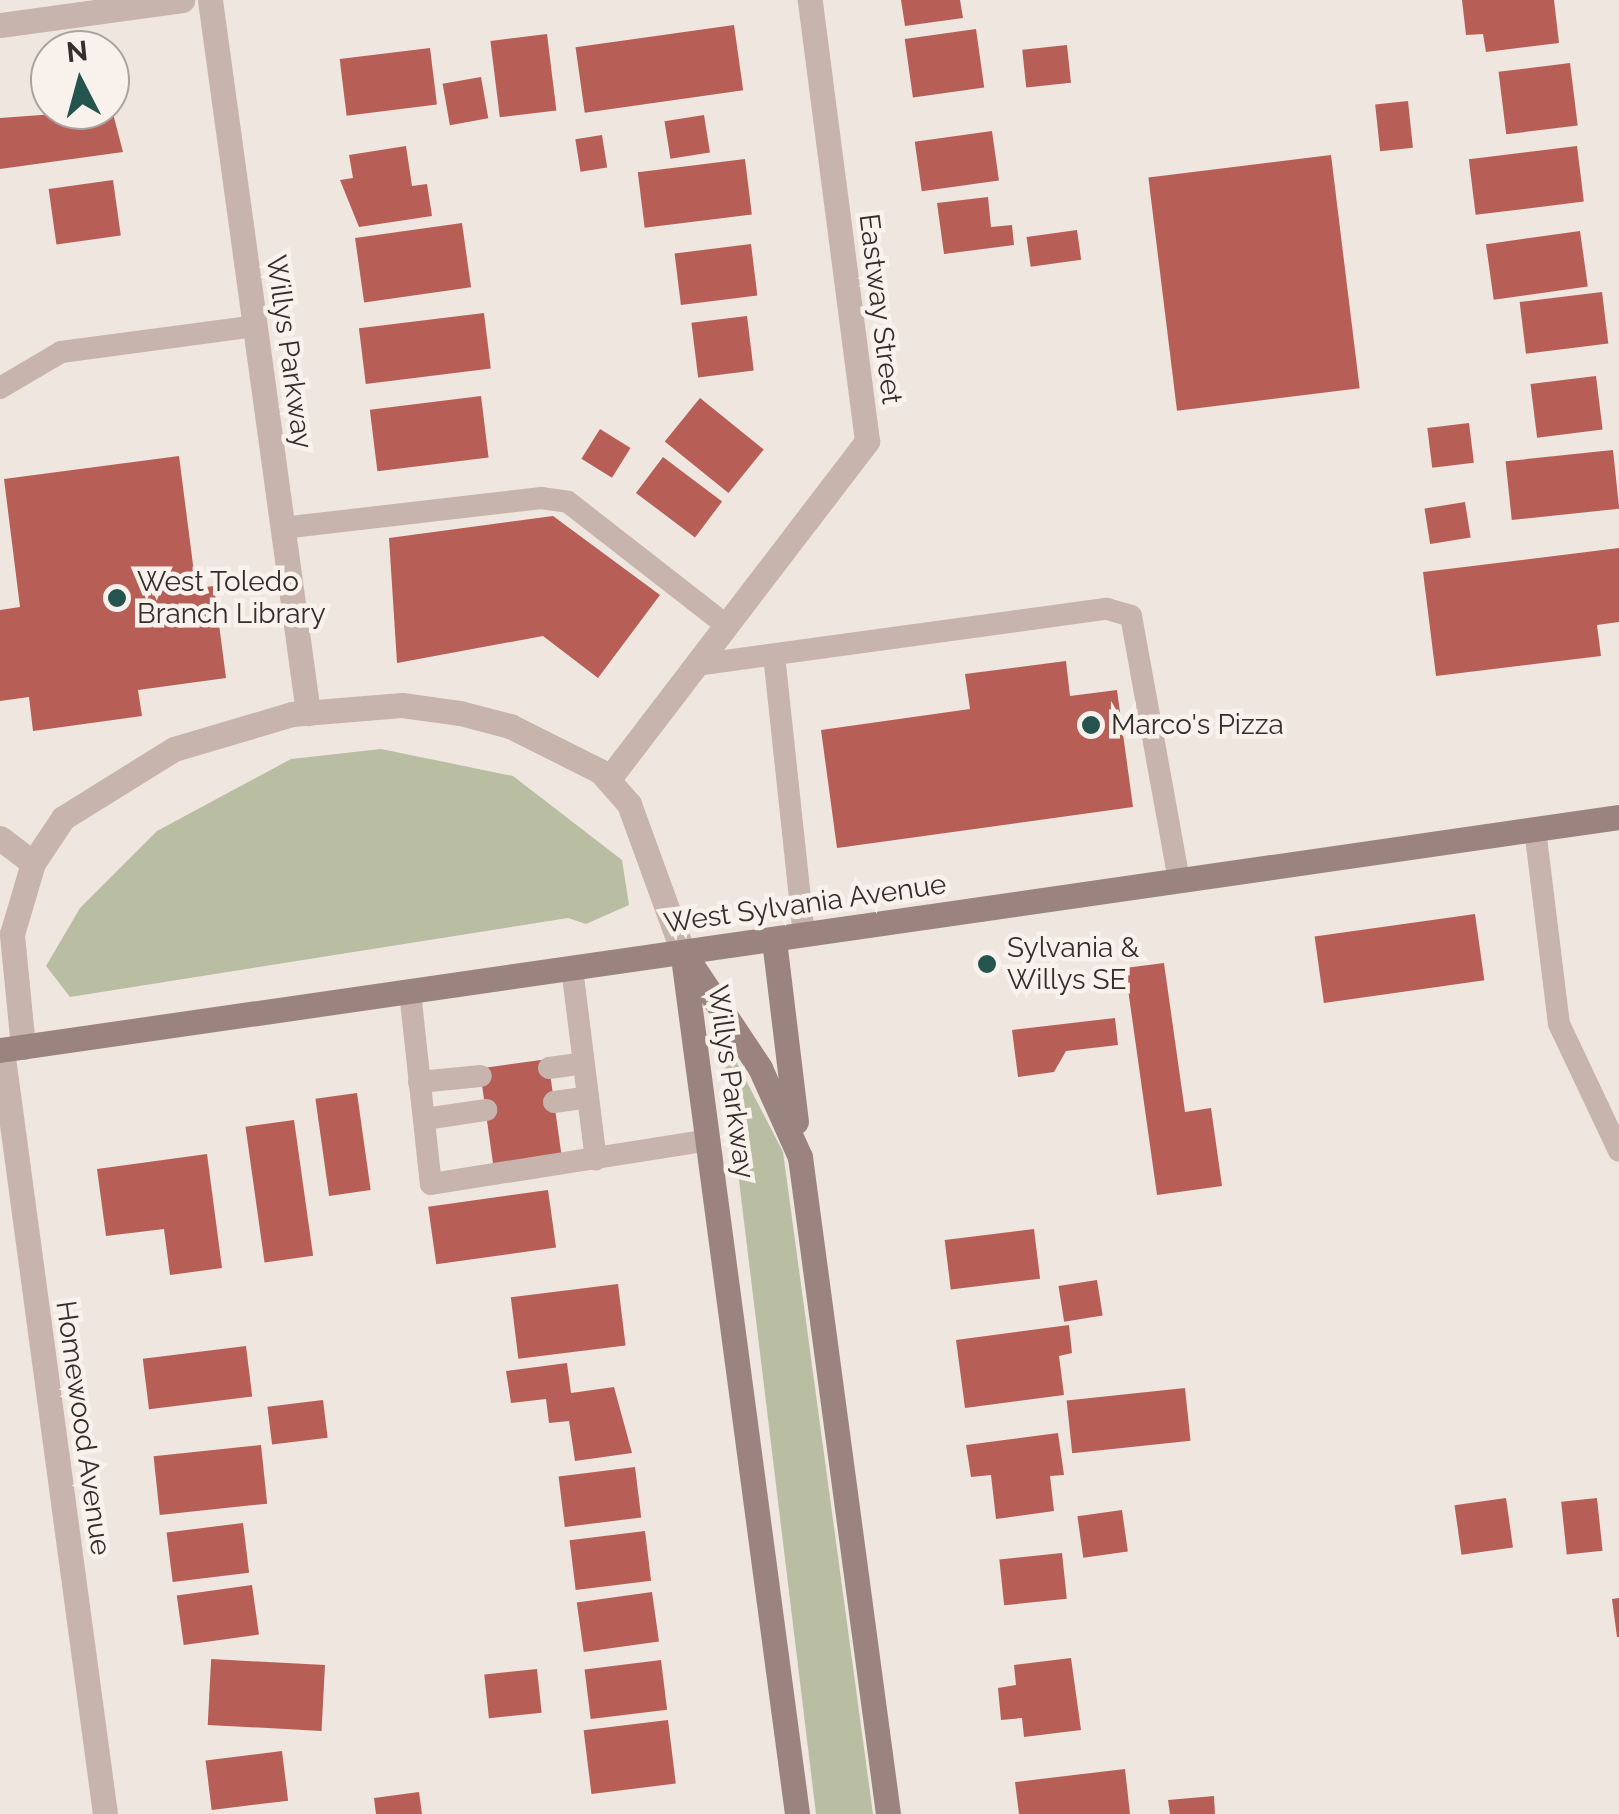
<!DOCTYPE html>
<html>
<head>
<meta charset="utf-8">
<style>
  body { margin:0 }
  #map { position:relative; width:1619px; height:1814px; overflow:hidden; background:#f0e6e0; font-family:Raleway,sans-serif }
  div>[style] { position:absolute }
  .green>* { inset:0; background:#b9bea2 }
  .building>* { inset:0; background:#b75e57; transform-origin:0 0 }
  .lane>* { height:22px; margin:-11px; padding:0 11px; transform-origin:11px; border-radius:11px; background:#c7b5ad }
  .street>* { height:25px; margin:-12.5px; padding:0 12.5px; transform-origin:12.5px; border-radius:12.5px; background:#c7b5ad }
  .secondary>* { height:25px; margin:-12.5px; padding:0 12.5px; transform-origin:12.5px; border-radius:12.5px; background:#9b847f }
  .dots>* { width:28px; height:28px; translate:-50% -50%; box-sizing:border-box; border:5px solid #f8f1ec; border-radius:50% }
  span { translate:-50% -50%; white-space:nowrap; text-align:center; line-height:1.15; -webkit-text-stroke:9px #f8f1ec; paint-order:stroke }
  .street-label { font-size:28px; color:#372d2b }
  .poi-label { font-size:28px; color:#372d2b }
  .left { translate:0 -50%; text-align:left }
  .north { position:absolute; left:30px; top:30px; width:100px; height:100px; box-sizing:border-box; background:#f8f1ec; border:2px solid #aba39f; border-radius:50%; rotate:354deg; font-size:28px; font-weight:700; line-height:40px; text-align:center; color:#372d2b }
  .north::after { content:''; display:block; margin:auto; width:35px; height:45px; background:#25534e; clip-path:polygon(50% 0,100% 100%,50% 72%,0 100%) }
</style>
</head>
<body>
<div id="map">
  <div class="green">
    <div style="clip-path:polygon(381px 749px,513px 776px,622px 860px,629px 905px,586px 924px,568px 918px,70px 997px,46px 966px,80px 908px,157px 831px,291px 759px)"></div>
    <div style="clip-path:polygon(721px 1032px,783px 1152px,873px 1814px,816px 1814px)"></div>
  </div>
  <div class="building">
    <div style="clip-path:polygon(901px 0,960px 0,963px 18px,905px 26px)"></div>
    <div style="clip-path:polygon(1462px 0,1554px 0,1559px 43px,1486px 52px,1483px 34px,1466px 35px)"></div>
    <div style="left:734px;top:25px;width:66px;height:160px;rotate:82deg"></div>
    <div style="left:976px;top:29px;width:59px;height:72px;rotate:82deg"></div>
    <div style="left:547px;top:34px;width:77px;height:57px;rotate:83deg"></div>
    <div style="left:1067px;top:45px;width:38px;height:45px;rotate:84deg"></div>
    <div style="left:430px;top:48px;width:57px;height:91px;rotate:83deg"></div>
    <div style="left:1570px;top:63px;width:63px;height:72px;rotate:83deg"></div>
    <div style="left:481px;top:77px;width:42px;height:39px;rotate:80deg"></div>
    <div style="left:1408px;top:101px;width:47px;height:33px;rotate:84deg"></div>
    <div style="clip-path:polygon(110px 102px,123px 152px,0 169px,0 118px,110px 110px)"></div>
    <div style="left:704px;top:115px;width:38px;height:40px;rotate:81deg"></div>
    <div style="left:992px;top:131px;width:50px;height:78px;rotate:82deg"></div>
    <div style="left:602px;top:135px;width:33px;height:27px;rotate:81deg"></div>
    <div style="clip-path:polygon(406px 146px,412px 186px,427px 184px,432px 216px,359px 227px,340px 180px,353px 178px,349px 155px)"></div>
    <div style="left:1577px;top:146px;width:56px;height:109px;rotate:83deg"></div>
    <div style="left:1331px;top:155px;width:235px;height:184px;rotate:83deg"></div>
    <div style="left:745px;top:159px;width:56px;height:108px;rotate:83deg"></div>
    <div style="left:113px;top:180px;width:56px;height:65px;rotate:82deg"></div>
    <div style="clip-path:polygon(988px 197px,991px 227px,1012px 225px,1014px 245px,944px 254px,937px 203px)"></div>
    <div style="left:462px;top:223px;width:65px;height:108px;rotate:82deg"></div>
    <div style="left:1077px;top:230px;width:30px;height:51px;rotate:82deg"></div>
    <div style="left:1580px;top:231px;width:56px;height:95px;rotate:82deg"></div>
    <div style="left:751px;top:244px;width:52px;height:77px;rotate:83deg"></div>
    <div style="left:1602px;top:292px;width:52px;height:83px;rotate:83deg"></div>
    <div style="left:484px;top:313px;width:56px;height:126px;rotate:83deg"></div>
    <div style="left:747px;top:316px;width:55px;height:56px;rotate:83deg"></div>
    <div style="left:1596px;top:376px;width:54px;height:66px;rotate:83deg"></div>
    <div style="left:481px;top:396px;width:62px;height:112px;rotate:83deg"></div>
    <div style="left:700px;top:398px;width:82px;height:56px;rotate:39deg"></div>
    <div style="left:1469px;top:423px;width:40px;height:42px;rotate:83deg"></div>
    <div style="left:600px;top:429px;width:36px;height:35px;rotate:32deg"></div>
    <div style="left:1613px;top:450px;width:59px;height:108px;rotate:84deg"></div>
    <div style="clip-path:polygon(179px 456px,196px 588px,214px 586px,226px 678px,138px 690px,142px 716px,33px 731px,29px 697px,0 701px,0 610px,20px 607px,4px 479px)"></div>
    <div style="left:663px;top:457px;width:74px;height:45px;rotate:37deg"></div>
    <div style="left:1465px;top:502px;width:36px;height:41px;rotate:81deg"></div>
    <div style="clip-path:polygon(553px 516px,660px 595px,598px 678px,543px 636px,397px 663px,389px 538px)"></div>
    <div style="clip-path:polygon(1619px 548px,1619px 622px,1597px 625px,1601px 656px,1436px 676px,1423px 572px)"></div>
    <div style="clip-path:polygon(1066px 661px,1070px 696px,1117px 690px,1133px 807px,837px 848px,821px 730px,970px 709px,965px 674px)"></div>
    <div style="left:1475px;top:914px;width:67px;height:162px;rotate:82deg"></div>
    <div style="clip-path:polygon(1164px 963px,1185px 1112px,1211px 1108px,1222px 1186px,1157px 1195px,1125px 968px)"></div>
    <div style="clip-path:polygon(1115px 1018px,1118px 1045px,1066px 1051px,1054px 1072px,1018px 1077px,1012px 1030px)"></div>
    <div style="left:548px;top:1059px;width:102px;height:69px;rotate:82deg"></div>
    <div style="left:357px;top:1093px;width:98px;height:42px;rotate:82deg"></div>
    <div style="left:294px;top:1120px;width:137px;height:49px;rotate:82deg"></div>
    <div style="clip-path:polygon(207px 1154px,222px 1268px,170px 1275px,164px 1229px,106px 1236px,97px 1169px)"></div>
    <div style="left:548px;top:1190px;width:58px;height:121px;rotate:82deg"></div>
    <div style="left:1034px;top:1229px;width:50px;height:90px;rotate:83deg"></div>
    <div style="left:1097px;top:1280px;width:36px;height:39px;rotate:81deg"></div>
    <div style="left:618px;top:1284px;width:62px;height:108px;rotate:83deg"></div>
    <div style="clip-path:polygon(1069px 1325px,1072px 1353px,1059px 1356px,1064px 1395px,965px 1408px,956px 1340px)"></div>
    <div style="left:246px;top:1346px;width:51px;height:104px;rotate:83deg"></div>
    <div style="clip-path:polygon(567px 1363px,571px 1393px,614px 1387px,632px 1453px,575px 1461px,569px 1421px,549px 1423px,546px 1399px,511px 1403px,506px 1371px)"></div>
    <div style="left:1185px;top:1388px;width:53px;height:119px;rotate:84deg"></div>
    <div style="left:323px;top:1400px;width:38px;height:56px;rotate:83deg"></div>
    <div style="clip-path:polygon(1058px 1433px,1064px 1475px,1050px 1476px,1054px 1511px,996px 1519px,991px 1475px,971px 1477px,966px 1445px)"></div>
    <div style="left:261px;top:1445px;width:59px;height:108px;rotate:84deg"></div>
    <div style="left:635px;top:1467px;width:51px;height:77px;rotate:83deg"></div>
    <div style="left:1506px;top:1498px;width:50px;height:52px;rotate:82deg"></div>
    <div style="left:1597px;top:1498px;width:53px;height:36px;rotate:84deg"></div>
    <div style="left:1122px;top:1510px;width:42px;height:45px;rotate:82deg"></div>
    <div style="left:243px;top:1523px;width:50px;height:77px;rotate:83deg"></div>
    <div style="left:645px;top:1531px;width:50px;height:76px;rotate:83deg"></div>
    <div style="left:1062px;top:1553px;width:46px;height:63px;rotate:84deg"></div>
    <div style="left:252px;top:1585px;width:50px;height:76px;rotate:82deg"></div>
    <div style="left:652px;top:1592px;width:50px;height:76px;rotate:82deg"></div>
    <div style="clip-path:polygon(1619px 1598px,1619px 1637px,1617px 1637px,1612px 1599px)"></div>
    <div style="clip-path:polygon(1071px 1658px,1081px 1730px,1024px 1737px,1022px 1718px,1001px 1720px,998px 1688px,1016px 1685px,1014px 1665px)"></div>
    <div style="left:661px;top:1660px;width:50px;height:77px;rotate:83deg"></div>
    <div style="left:325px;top:1665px;width:66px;height:114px;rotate:93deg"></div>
    <div style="left:537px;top:1669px;width:44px;height:53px;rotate:84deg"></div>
    <div style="left:668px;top:1720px;width:64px;height:85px;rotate:83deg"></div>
    <div style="left:282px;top:1751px;width:50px;height:77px;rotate:83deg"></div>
    <div style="clip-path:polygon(1125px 1769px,1130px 1814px,1019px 1814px,1015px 1782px)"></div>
    <div style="clip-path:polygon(419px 1792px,422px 1814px,376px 1814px,374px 1798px)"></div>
    <div style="clip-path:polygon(1214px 1796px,1215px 1814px,1170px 1814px,1168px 1800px)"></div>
  </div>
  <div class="lane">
    <div style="left:0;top:388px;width:71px;rotate:-30.5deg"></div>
    <div style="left:61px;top:352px;width:196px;rotate:-7.6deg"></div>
    <div style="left:282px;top:528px;width:261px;rotate:-6.6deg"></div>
    <div style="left:541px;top:498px;width:27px;rotate:8deg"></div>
    <div style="left:568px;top:502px;width:200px;rotate:37.9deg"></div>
    <div style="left:774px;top:655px;width:282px;rotate:83.9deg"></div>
    <div style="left:696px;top:665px;width:415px;rotate:-7.8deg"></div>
    <div style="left:1107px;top:609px;width:25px;rotate:16deg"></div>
    <div style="left:1131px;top:616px;width:268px;rotate:79.7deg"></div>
    <div style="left:1535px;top:829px;width:196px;rotate:83deg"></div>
    <div style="left:1559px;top:1024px;width:140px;rotate:64.7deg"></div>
    <div style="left:572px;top:968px;width:193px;rotate:82.9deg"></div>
    <div style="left:410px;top:992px;width:193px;rotate:83.8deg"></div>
    <div style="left:431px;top:1184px;width:281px;rotate:-9deg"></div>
    <div style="left:549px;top:1068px;width:34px;rotate:-8deg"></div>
    <div style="left:419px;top:1082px;width:62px;rotate:-5.5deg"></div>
    <div style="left:554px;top:1102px;width:34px;rotate:-8deg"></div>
    <div style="left:425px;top:1119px;width:62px;rotate:-8.4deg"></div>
  </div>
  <div class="street">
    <div style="left:210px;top:0;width:720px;rotate:82.17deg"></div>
    <div style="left:0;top:25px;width:184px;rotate:-7.8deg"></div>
    <div style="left:608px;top:780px;width:427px;rotate:-52.6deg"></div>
    <div style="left:867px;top:441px;width:445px;rotate:-97.4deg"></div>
    <div style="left:0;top:838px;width:41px;rotate:37.1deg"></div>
    <div style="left:23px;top:1047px;width:114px;rotate:-95.6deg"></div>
    <div style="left:12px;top:934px;width:74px;rotate:-73.5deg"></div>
    <div style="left:33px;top:863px;width:54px;rotate:-56.3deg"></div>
    <div style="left:63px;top:818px;width:131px;rotate:-31.9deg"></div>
    <div style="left:174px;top:749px;width:123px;rotate:-16.5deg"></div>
    <div style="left:292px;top:714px;width:110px;rotate:-4.7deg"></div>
    <div style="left:402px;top:705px;width:59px;rotate:7.9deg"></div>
    <div style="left:460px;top:713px;width:52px;rotate:14.6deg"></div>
    <div style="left:510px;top:726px;width:101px;rotate:26.6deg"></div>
    <div style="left:600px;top:771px;width:44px;rotate:48.7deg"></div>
    <div style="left:629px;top:804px;width:158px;rotate:70deg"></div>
    <div style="left:2px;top:1050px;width:771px;rotate:82.32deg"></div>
  </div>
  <div class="secondary">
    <div style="left:774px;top:940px;width:183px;rotate:83.1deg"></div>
    <div style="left:683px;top:952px;width:139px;rotate:56.4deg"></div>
    <div style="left:760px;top:1068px;width:98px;rotate:65.8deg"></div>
    <div style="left:800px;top:1157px;width:663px;rotate:82.37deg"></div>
    <div style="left:683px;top:957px;width:865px;rotate:82.42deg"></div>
    <div style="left:0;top:1050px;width:1636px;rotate:-8.19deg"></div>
  </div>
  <div class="dots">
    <div style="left:117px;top:598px;background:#25534e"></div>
    <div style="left:1091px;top:725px;background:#25534e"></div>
    <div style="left:987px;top:964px;background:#25534e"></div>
  </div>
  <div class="street-label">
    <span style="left:880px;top:309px;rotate:83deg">Eastway Street</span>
    <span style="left:289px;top:352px;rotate:82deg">Willys Parkway</span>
    <span style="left:805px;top:904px;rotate:-8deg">West Sylvania Avenue</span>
    <span style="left:731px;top:1082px;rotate:82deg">Willys Parkway</span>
    <span style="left:83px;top:1428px;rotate:82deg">Homewood Avenue</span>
  </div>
  <div class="poi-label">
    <span class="left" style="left:137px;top:598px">West Toledo<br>Branch Library</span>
    <span class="left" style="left:1111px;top:725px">Marco's Pizza</span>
    <span class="left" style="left:1007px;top:964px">Sylvania &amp;<br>Willys SE</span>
  </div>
  <div class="north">N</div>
</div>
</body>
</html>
